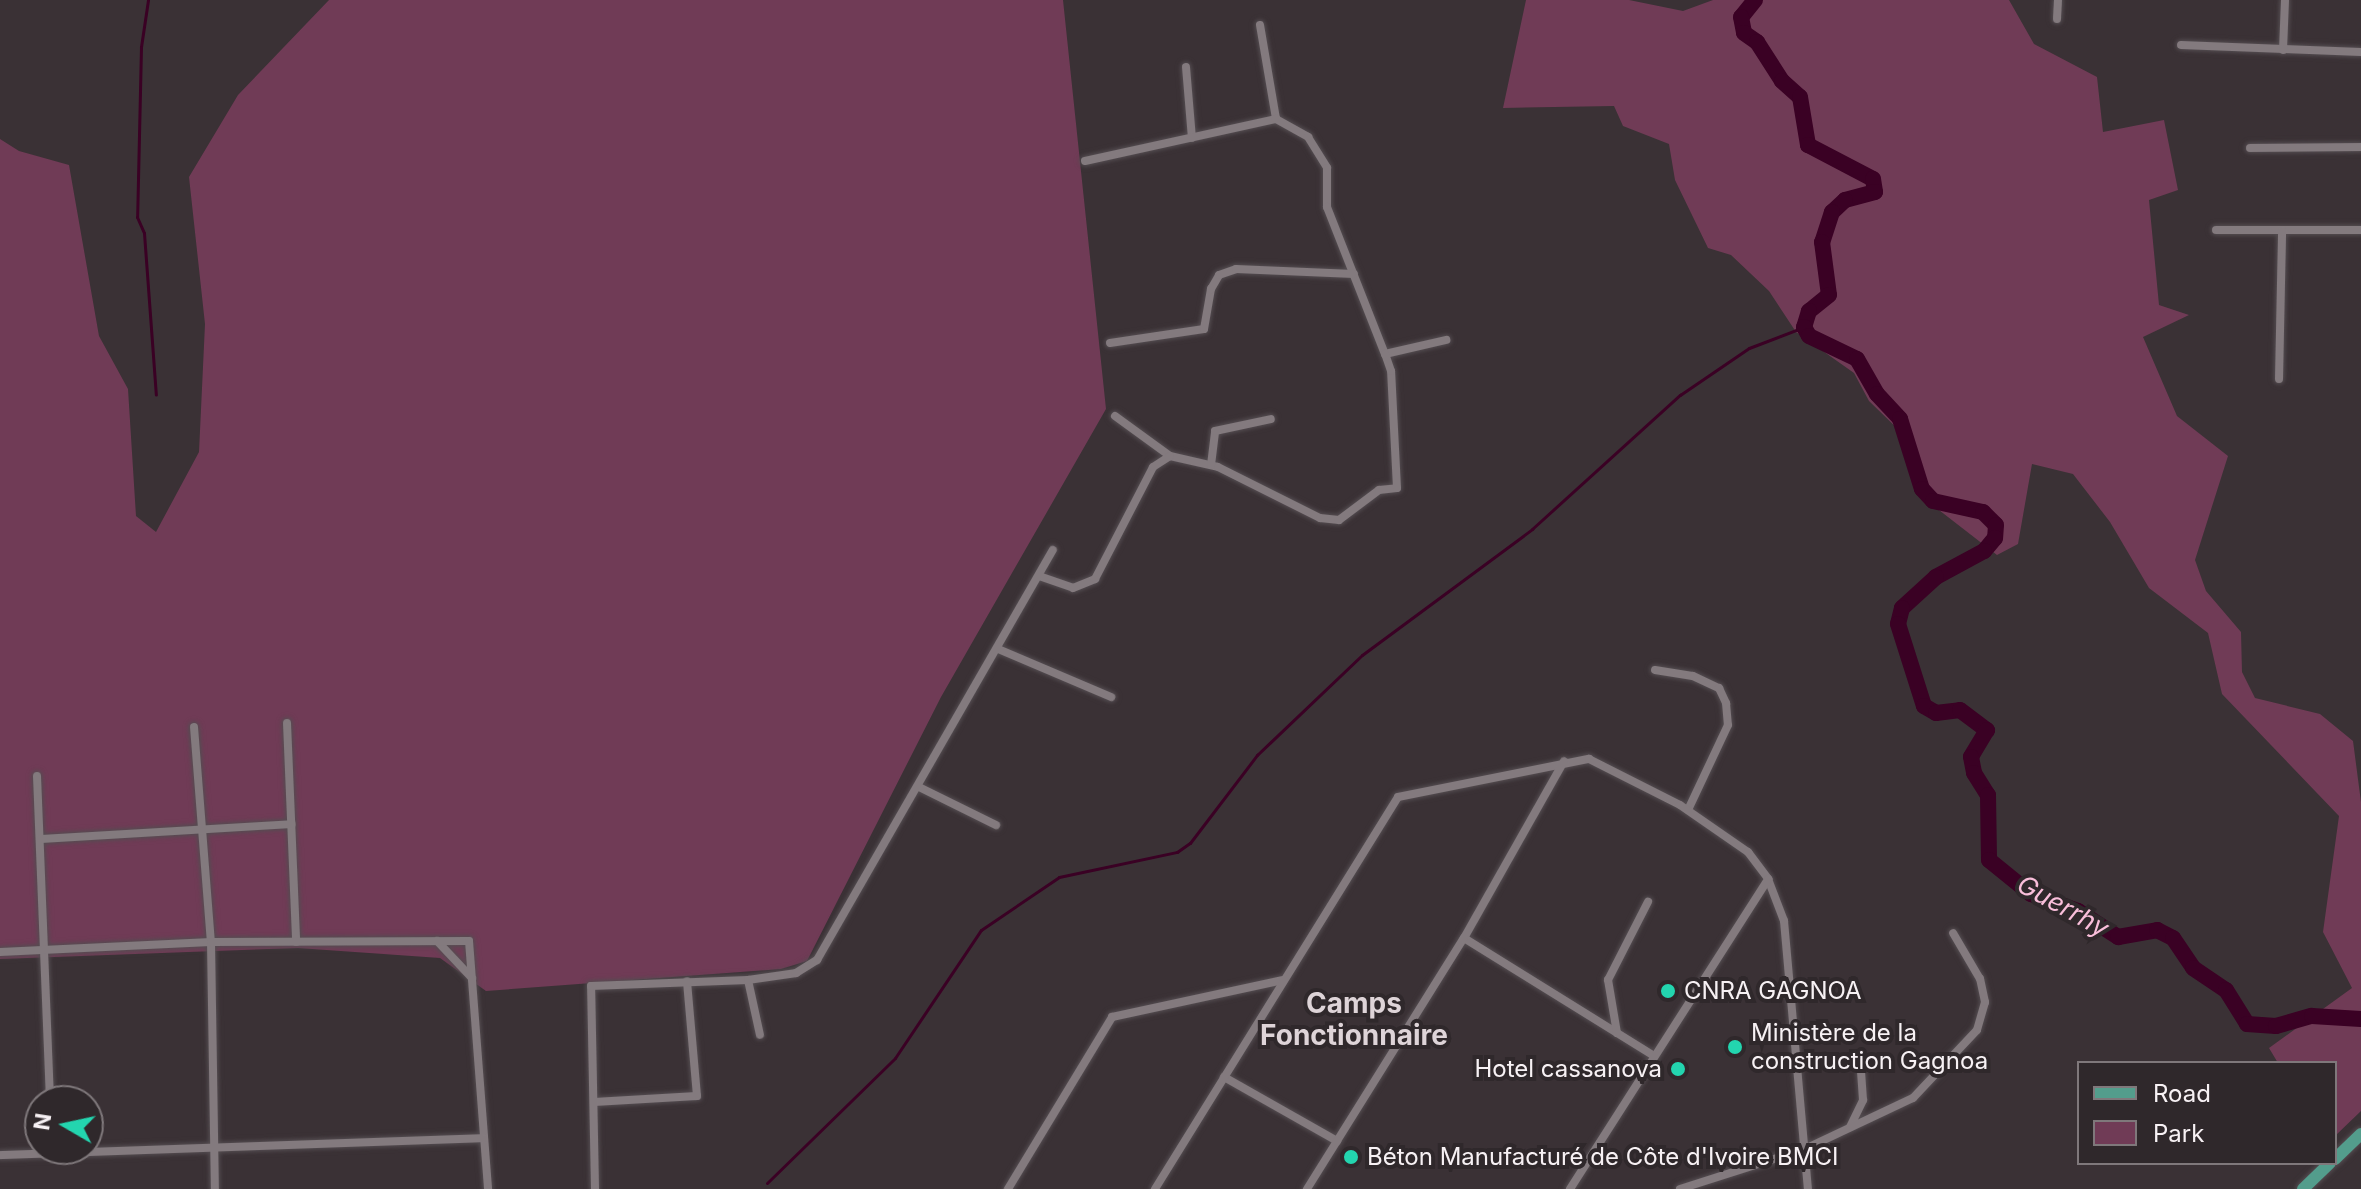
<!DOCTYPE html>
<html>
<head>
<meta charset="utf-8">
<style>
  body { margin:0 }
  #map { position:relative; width:2361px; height:1189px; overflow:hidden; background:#3a3135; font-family:Inter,sans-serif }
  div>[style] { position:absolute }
  .green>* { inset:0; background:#703b56 }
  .stream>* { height:3px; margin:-1.5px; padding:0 1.5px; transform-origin:1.5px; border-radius:1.5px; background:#3a0124 }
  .river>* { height:16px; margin:-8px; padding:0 8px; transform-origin:8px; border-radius:8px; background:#3a0124 }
  .roads { filter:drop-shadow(0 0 2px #544d51) drop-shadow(0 0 2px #544d51) }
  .street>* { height:8px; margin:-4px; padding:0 4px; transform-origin:4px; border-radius:4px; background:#837a7e }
  .primary>* { height:12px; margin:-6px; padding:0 6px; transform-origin:6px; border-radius:6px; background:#539d8c }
  .dots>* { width:22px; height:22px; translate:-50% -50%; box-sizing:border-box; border:4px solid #2f282b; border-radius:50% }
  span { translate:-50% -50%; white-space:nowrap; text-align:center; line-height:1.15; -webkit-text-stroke:8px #2f282b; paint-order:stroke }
  .poi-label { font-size:24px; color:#f7f1f4 }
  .left { translate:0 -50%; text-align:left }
  .right { translate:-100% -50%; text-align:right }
  .water-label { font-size:26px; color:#f9beda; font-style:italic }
  .quarter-label { font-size:28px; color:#ded4d8; font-weight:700 }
  .legend { position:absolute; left:2077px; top:1061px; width:260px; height:104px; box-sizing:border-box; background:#2f282b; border:2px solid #7f787b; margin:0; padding:10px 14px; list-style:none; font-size:24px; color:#f7f1f4 }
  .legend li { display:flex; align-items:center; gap:16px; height:40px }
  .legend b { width:40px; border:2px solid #7f787b }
  .north { position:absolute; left:24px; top:1085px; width:80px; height:80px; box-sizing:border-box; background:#2f282b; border:2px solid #7f787b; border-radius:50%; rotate:279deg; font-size:22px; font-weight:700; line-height:32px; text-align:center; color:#f7f1f4 }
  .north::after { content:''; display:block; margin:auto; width:28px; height:36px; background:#23d5af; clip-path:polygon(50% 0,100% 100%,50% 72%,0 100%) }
</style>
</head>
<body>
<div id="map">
  <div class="green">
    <div style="clip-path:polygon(329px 0,1063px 0,1106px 409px,941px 697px,807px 961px,781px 969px,486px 991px,440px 958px,298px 948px,0 959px,0 139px,19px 151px,69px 165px,99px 336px,128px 389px,136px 516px,156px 532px,199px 452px,205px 324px,189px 177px,238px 95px)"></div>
    <div style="clip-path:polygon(1526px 0,1629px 0,1683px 11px,1713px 0,2009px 0,2034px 44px,2097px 77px,2103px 132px,2164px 120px,2178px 190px,2149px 200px,2159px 305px,2189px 315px,2143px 337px,2177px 416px,2228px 456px,2195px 560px,2206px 591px,2241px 632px,2242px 672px,2255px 698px,2320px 714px,2353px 741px,2361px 802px,2361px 1111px,2335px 1136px,2335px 1063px,2278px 1063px,2269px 1048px,2352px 988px,2323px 932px,2339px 816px,2222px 694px,2208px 633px,2149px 588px,2110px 522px,2073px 474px,2032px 464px,2018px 544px,1997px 555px,1917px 493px,1903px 434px,1869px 401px,1854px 373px,1796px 332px,1769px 291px,1731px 255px,1708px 248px,1675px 180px,1669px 144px,1623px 126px,1614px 106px,1503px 108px)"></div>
  </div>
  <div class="stream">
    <div style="left:148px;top:0;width:48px;rotate:98.5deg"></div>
    <div style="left:141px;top:47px;width:170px;rotate:91.3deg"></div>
    <div style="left:137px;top:217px;width:17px;rotate:66deg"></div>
    <div style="left:144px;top:233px;width:162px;rotate:85.8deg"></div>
    <div style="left:767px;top:1183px;width:179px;rotate:-44.3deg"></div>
    <div style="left:895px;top:1058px;width:154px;rotate:-56.1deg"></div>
    <div style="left:981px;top:930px;width:94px;rotate:-34.2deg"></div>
    <div style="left:1059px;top:877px;width:121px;rotate:-12deg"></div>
    <div style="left:1177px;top:852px;width:16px;rotate:-35deg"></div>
    <div style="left:1190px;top:843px;width:111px;rotate:-52.7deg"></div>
    <div style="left:1257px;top:755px;width:145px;rotate:-43.6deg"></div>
    <div style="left:1362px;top:655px;width:212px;rotate:-36.5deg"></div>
    <div style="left:1532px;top:529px;width:200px;rotate:-42.2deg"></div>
    <div style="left:1680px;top:395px;width:83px;rotate:-34.3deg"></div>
    <div style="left:1749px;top:348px;width:59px;rotate:-20.9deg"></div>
  </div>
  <div class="river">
    <div style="left:1755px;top:0;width:22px;rotate:129deg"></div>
    <div style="left:1741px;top:17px;width:16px;rotate:79deg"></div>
    <div style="left:1744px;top:33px;width:16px;rotate:35deg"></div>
    <div style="left:1757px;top:42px;width:46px;rotate:57.3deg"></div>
    <div style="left:1782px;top:81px;width:24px;rotate:42deg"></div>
    <div style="left:1800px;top:97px;width:49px;rotate:80.5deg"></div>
    <div style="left:1808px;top:145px;width:73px;rotate:27.6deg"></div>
    <div style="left:1873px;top:179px;width:13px;rotate:81deg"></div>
    <div style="left:1875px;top:192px;width:31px;rotate:165deg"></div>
    <div style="left:1845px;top:200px;width:18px;rotate:137deg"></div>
    <div style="left:1832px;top:212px;width:32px;rotate:108deg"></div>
    <div style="left:1822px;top:242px;width:53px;rotate:82.5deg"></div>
    <div style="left:1829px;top:295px;width:26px;rotate:141deg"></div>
    <div style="left:1809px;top:311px;width:17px;rotate:107deg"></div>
    <div style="left:1804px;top:327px;width:10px;rotate:61deg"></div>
    <div style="left:1809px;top:336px;width:53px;rotate:25.6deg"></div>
    <div style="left:1857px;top:359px;width:40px;rotate:60.3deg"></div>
    <div style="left:1877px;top:394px;width:34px;rotate:47deg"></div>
    <div style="left:1900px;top:419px;width:73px;rotate:72.6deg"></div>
    <div style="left:1922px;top:489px;width:16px;rotate:47deg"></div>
    <div style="left:1933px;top:501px;width:51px;rotate:12.4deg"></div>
    <div style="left:1983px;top:512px;width:18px;rotate:45deg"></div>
    <div style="left:1996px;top:525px;width:13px;rotate:94deg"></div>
    <div style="left:1995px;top:538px;width:17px;rotate:130deg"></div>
    <div style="left:1984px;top:551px;width:55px;rotate:151.6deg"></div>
    <div style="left:1936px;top:577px;width:46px;rotate:137.6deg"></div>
    <div style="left:1902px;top:608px;width:16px;rotate:104deg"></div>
    <div style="left:1898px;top:624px;width:86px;rotate:72.4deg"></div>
    <div style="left:1924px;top:706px;width:14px;rotate:30deg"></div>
    <div style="left:1936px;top:713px;width:24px;rotate:-7deg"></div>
    <div style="left:1960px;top:710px;width:34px;rotate:37deg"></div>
    <div style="left:1987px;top:730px;width:31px;rotate:121deg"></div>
    <div style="left:1971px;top:757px;width:16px;rotate:79deg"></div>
    <div style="left:1974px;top:773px;width:26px;rotate:58deg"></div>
    <div style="left:1988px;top:795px;width:65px;rotate:89.1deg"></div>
    <div style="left:1989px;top:860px;width:54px;rotate:39deg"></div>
    <div style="left:2031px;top:894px;width:50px;rotate:19.9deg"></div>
    <div style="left:2078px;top:911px;width:48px;rotate:33deg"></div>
    <div style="left:2118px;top:937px;width:40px;rotate:-10deg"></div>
    <div style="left:2157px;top:930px;width:18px;rotate:27deg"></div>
    <div style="left:2173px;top:938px;width:36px;rotate:56deg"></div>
    <div style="left:2193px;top:968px;width:40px;rotate:34deg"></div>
    <div style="left:2226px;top:990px;width:40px;rotate:58deg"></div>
    <div style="left:2247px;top:1024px;width:29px;rotate:4deg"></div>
    <div style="left:2276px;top:1026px;width:37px;rotate:-16deg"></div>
    <div style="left:2312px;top:1016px;width:49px;rotate:3.5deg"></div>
  </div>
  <div class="roads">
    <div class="street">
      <div style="left:2057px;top:19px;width:19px;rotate:-87deg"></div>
      <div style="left:1260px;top:25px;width:95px;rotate:80.3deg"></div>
      <div style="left:2181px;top:45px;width:180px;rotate:2.2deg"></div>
      <div style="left:2283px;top:50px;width:50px;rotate:-87.7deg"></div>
      <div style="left:1186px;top:67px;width:71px;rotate:85.2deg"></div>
      <div style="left:2250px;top:148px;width:111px;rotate:-0.5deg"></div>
      <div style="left:1085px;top:161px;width:196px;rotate:-12.4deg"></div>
      <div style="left:1276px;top:119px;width:37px;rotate:29deg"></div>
      <div style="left:1308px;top:137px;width:36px;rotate:58deg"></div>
      <div style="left:1327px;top:168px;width:39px;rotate:90deg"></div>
      <div style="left:1327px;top:207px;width:158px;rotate:68.5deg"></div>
      <div style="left:1385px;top:354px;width:63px;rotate:-12.9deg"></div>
      <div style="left:2216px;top:230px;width:145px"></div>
      <div style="left:1110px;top:343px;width:95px;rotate:-8.5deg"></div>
      <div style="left:1204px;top:329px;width:41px;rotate:-80.1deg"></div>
      <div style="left:1211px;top:289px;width:16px;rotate:-60deg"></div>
      <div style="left:1219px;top:275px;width:18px;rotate:-19deg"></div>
      <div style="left:1236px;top:269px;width:118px;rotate:2.4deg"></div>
      <div style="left:2279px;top:379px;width:149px;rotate:-88.8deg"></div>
      <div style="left:1115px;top:416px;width:68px;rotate:36deg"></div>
      <div style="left:1170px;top:456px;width:49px;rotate:12.9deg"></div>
      <div style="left:1218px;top:467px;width:114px;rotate:26.6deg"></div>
      <div style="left:1320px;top:518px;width:19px;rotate:6deg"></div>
      <div style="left:1339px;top:520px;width:50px;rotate:-36.9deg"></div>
      <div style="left:1379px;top:490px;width:18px;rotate:-6deg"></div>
      <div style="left:1397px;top:488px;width:117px;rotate:-92.9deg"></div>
      <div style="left:1391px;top:371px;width:18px;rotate:-109deg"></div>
      <div style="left:1211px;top:465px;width:34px;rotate:-83deg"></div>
      <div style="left:1215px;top:431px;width:57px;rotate:-12.1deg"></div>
      <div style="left:1039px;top:576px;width:36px;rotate:19deg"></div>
      <div style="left:1073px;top:588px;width:24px;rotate:-22deg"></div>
      <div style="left:1095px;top:579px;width:126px;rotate:-62.6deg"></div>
      <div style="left:1153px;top:467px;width:20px;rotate:-33deg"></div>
      <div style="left:998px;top:649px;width:123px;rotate:23deg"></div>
      <div style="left:1655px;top:670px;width:38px;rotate:9deg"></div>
      <div style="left:1693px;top:676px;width:29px;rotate:25deg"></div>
      <div style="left:1719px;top:688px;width:17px;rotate:65deg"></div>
      <div style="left:1726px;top:703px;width:22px;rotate:85deg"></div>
      <div style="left:1728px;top:725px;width:94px;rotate:115.2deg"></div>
      <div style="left:287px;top:723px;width:219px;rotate:87.6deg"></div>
      <div style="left:194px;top:727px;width:216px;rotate:85.5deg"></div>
      <div style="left:211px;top:942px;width:247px;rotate:89.1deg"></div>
      <div style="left:37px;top:776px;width:325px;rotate:87.7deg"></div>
      <div style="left:919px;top:787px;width:86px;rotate:26.3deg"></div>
      <div style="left:41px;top:839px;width:251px;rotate:-3.4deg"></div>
      <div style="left:1464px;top:938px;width:224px;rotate:31.8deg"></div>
      <div style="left:437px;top:941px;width:51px;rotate:46.6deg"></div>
      <div style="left:0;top:952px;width:211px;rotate:-2.7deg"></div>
      <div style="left:211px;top:942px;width:258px;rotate:-0.2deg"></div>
      <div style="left:469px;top:941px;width:249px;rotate:85.6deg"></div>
      <div style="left:748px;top:980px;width:56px;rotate:77.7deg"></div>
      <div style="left:1617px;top:1033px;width:54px;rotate:-99.6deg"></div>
      <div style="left:1608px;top:980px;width:88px;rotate:-62.9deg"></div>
      <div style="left:1224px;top:1077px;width:130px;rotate:29.5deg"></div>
      <div style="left:594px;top:1102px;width:103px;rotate:-3.3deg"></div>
      <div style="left:697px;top:1096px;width:115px;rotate:-95deg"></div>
      <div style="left:1850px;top:1127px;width:30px;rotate:-64deg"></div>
      <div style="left:1863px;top:1100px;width:39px;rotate:-94deg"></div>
      <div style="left:0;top:1155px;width:484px;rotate:-2deg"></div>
      <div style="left:595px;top:1189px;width:203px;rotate:-91.1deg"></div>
      <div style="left:591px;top:986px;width:157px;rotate:-2.2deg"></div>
      <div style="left:748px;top:980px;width:49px;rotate:-8.3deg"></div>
      <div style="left:796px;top:973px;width:25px;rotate:-32deg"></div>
      <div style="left:817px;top:960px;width:473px;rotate:-60.1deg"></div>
      <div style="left:1008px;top:1189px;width:201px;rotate:-58.8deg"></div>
      <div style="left:1112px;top:1017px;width:175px;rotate:-12.2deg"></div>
      <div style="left:1155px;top:1189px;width:461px;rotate:-58.2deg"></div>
      <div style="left:1398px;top:797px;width:195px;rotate:-11.3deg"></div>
      <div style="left:1589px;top:759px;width:102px;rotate:26.8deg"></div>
      <div style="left:1680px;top:805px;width:83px;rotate:34.7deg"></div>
      <div style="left:1748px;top:852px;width:34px;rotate:53deg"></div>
      <div style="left:1768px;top:879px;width:45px;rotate:69.1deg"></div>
      <div style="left:1784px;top:921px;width:269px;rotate:84.9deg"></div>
      <div style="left:1307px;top:1189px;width:296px;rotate:-58deg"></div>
      <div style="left:1464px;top:938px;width:203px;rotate:-60.5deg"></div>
      <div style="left:1570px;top:1189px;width:368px;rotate:-57.4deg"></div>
      <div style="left:1680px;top:1189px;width:131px;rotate:-17.7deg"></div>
      <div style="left:1805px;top:1149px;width:119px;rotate:-25.3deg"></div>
      <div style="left:1913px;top:1098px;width:93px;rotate:-46.7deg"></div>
      <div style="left:1977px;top:1030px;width:29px;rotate:-74deg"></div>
      <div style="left:1985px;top:1002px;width:24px;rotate:-102deg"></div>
      <div style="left:1980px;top:979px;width:53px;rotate:-120.4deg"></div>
    </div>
    <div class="primary">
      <div style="left:2335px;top:1159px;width:36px;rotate:-44deg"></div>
      <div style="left:2303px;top:1189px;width:37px;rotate:-44deg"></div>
    </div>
  </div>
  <div class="dots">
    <div style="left:1668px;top:991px;background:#23d5af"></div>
    <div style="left:1735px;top:1047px;background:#23d5af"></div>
    <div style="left:1678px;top:1069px;background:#23d5af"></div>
    <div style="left:1351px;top:1157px;background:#23d5af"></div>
  </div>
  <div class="poi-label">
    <span class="left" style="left:1684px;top:991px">CNRA GAGNOA</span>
    <span class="left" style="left:1751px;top:1047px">Ministère de la<br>construction Gagnoa</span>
    <span class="right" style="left:1662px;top:1069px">Hotel cassanova</span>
    <span class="left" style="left:1367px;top:1157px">Béton Manufacturé de Côte d'Ivoire BMCI</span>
  </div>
  <div class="water-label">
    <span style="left:2063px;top:906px;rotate:29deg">Guerrhy</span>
  </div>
  <div class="quarter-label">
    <span style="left:1354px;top:1019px">Camps<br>Fonctionnaire</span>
  </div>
  <ul class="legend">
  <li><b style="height:10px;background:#539d8c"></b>Road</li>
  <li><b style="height:22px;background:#703b56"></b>Park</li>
  </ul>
  <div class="north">N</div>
</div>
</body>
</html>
